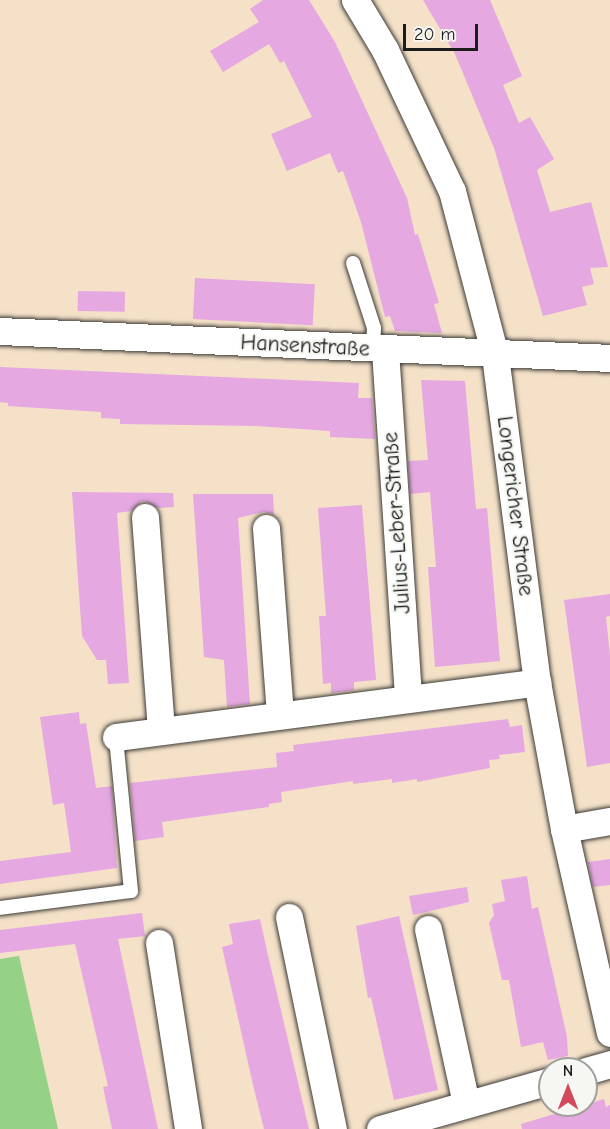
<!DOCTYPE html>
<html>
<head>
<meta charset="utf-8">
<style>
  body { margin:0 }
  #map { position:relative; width:610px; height:1129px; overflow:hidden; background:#f4e1c8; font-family:"Comic Neue",sans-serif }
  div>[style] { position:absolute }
  .green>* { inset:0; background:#96d286 }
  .building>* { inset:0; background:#e5a8e1; transform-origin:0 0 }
  .roads { filter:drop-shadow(0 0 2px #3c3a36) drop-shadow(0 0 2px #3c3a36) }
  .lane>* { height:14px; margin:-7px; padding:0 7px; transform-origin:7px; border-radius:7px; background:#fff }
  .street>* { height:27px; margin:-13.5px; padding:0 13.5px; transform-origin:13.5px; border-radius:13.5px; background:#fff }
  span { translate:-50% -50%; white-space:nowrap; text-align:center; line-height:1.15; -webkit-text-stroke:4.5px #f6f6f2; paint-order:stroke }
  .street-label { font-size:22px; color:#1c1c1c }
  .north { position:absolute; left:538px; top:1057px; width:60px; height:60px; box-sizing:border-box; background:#f6f6f2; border:2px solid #9f9f9c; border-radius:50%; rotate:0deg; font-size:16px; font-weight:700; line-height:24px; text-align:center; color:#1c1c1c }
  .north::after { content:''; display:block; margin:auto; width:21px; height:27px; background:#d1495b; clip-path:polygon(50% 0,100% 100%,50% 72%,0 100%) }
  .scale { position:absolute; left:403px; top:24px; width:75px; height:27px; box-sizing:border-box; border:3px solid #1c1c1c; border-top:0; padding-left:8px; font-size:18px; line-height:21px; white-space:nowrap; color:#1c1c1c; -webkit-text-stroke:4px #f6f6f2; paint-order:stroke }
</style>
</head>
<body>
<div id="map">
  <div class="green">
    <div style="clip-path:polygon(19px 956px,58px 1129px,0 1129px,0 959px)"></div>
  </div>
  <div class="building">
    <div style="clip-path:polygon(263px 0,309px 0,335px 42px,407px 198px,415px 235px,418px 234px,439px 303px,434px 304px,442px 333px,395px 331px,390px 316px,385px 317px,361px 222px,343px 171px,338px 173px,330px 153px,287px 171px,271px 134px,312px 117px,284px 61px,280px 63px,269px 44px,223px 72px,210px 51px,259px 22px,250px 9px)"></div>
    <div style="clip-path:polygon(423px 0,490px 0,522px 76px,503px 85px,519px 123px,530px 117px,554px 159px,537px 170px,550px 212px,591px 202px,608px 267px,590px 268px,594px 284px,582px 287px,587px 305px,543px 316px,494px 148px,455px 54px)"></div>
    <div style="left:195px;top:278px;width:120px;height:41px;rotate:3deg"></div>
    <div style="left:78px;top:291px;width:47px;height:20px;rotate:1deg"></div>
    <div style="clip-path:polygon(0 367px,359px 383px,358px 398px,372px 398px,375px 439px,330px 437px,330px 431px,256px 426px,120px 424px,120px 419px,101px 418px,101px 412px,8px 406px,8px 403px,0 402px)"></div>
    <div style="clip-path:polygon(421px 380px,465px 381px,476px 509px,487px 508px,500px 661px,435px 667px,428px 567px,436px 567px,430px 492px,410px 494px,408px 461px,428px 460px)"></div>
    <div style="clip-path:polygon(72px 492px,173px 493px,174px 507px,158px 508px,143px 501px,131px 511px,117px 513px,129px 683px,108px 684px,106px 660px,97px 660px,82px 636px)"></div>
    <div style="clip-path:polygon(193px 494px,273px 494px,274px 515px,264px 512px,238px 518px,250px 704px,227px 707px,224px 660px,204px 657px)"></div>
    <div style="clip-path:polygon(362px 505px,376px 680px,354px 682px,354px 690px,331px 693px,331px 683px,323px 684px,319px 616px,326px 616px,318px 508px)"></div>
    <div style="clip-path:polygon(610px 594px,610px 616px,606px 617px,610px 655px,610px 763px,587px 767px,564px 600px)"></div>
    <div style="clip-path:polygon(79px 712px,80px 724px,86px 723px,96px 788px,112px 786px,117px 868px,0 884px,0 861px,71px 852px,64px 803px,53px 805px,40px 717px)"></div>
    <div style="clip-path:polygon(508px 719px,510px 727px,522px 725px,525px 752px,499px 755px,500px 759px,489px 760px,490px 768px,417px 782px,417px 779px,392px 783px,392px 779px,353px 784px,353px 781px,281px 792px,282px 802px,269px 804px,269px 807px,162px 822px,164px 837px,135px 841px,130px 783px,277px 767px,276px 753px,294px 751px,293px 745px)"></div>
    <div style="clip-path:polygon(610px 859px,610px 885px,593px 887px,588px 862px)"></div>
    <div style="clip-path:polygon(527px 876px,532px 909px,538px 907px,567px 1037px,568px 1056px,548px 1060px,543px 1042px,521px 1047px,509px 980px,502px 980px,489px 923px,494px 915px,492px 904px,505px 901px,501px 880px)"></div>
    <div style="clip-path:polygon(467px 887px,469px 902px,413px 915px,409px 896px)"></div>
    <div style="clip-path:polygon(142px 913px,145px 936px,118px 939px,158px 1129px,112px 1129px,103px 1087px,108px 1086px,75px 944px,0 953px,0 930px)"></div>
    <div style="clip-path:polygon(399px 916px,438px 1090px,394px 1100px,371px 997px,368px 998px,356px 926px)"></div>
    <div style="clip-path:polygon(260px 919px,267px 951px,309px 1129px,264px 1129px,254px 1089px,222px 947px,233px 944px,229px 924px)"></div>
    <div style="clip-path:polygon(604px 1099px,606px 1107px,610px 1105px,610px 1129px,522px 1129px,521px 1124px)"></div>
  </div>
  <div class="roads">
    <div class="lane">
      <div style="left:353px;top:263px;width:68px;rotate:72.1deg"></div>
      <div style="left:374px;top:328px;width:21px;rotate:93deg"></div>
      <div style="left:0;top:908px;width:132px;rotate:-7.4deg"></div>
      <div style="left:131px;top:891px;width:155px;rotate:-95.6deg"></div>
    </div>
    <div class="street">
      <div style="left:355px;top:0;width:58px;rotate:59deg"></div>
      <div style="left:385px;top:50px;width:156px;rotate:64.6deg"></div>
      <div style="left:452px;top:191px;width:170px;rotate:75.3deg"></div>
      <div style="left:495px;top:355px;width:330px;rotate:82.7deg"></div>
      <div style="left:537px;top:682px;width:149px;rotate:79.6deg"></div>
      <div style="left:564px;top:829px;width:209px;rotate:77.3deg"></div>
      <div style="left:0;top:331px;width:611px;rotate:2.53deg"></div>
      <div style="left:385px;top:350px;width:348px;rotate:86.2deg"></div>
      <div style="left:145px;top:517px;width:214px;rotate:85.7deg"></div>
      <div style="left:266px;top:528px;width:187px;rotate:85.7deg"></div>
      <div style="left:116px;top:737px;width:425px;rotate:-7.4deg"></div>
      <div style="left:564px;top:829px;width:47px;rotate:-9.9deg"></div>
      <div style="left:289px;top:917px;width:217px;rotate:78.3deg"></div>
      <div style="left:428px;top:929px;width:178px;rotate:77.7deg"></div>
      <div style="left:159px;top:943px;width:188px;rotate:81.1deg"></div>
      <div style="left:586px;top:1071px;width:25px;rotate:-16deg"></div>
      <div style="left:380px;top:1129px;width:177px;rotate:-15.8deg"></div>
    </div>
  </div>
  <div class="street-label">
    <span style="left:305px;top:346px;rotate:3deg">Hansenstraße</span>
    <span style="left:515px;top:506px;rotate:83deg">Longericher Straße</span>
    <span style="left:397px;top:523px;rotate:-94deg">Julius-Leber-Straße</span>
  </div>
  <div class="north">N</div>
  <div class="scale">20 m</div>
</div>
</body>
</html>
